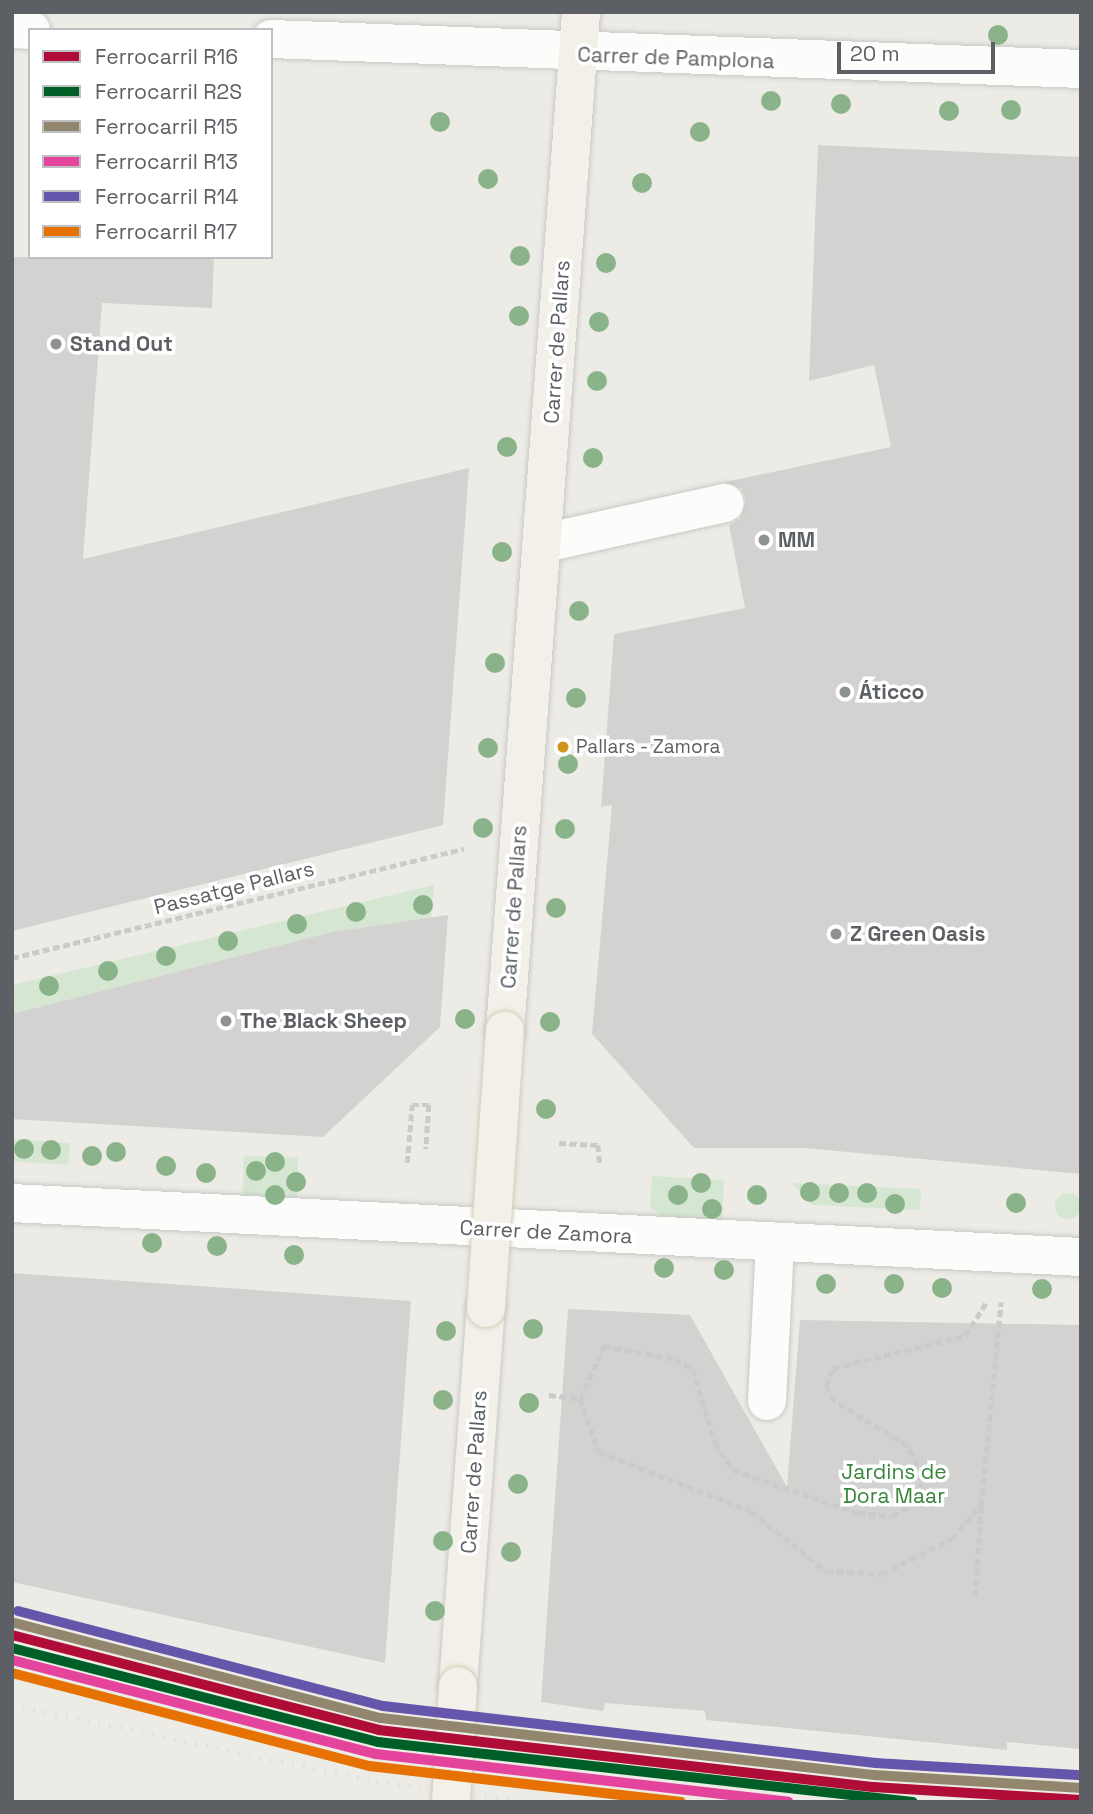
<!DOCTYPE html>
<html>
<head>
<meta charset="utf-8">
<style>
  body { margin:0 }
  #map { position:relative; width:1093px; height:1814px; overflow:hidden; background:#ecebe6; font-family:"Space Grotesk",sans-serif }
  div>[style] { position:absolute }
  .green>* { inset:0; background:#d5e7d2; transform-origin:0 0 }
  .round { border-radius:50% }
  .building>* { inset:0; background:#d3d2d0 }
  .path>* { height:4.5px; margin-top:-2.25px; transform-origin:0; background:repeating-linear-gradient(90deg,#c8cdca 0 7px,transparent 0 10.5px) }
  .roads { filter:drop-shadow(0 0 2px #c8c8c7) drop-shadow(0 0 2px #c8c8c7) }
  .minor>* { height:38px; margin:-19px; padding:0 19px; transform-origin:19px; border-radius:19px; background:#fcfcfb }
  .major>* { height:38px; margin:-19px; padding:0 19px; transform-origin:19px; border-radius:19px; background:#f2f0e8 }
  .rail>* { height:5px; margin-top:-2.5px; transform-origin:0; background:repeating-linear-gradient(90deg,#e3e2e2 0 2px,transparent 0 11px) }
  .bridges { filter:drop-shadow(0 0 2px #d3cbb6) drop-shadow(0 0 2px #d3cbb6) }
  .major-bridge>* { height:38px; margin:-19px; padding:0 19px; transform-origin:19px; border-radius:19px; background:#f2f0e8 }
  .rail-1>* { height:10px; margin:-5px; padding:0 5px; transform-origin:5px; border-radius:5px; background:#af0d38 }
  .rail-2>* { height:10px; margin:-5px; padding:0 5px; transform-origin:5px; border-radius:5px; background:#005f27 }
  .rail-3>* { height:10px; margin:-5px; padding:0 5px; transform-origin:5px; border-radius:5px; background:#93866e }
  .rail-4>* { height:10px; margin:-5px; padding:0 5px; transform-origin:5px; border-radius:5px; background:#e5449c }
  .rail-5>* { height:10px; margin:-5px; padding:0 5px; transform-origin:5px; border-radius:5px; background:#6556ac }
  .rail-6>* { height:10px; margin:-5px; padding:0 5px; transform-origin:5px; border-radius:5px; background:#e77204 }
  .trees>* { width:20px; height:20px; margin:-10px; border-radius:50%; background:#8ab389 }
  .dots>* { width:19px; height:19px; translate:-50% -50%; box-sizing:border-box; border:4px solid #fff; border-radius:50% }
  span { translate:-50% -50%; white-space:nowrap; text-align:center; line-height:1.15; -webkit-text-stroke:7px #fff; paint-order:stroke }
  .bus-label { font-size:19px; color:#5c6064 }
  .left { translate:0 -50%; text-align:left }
  .street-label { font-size:21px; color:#5c6064 }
  .poi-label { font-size:21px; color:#5c6064; font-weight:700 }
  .park-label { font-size:21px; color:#3a863d }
  .frame { position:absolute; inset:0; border:14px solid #5c6064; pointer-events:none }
  .legend { position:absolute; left:28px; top:28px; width:245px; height:231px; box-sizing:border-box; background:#fff; border:2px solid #bebfc1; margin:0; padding:9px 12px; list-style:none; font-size:21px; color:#5c6064 }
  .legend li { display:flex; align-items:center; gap:14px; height:35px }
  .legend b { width:35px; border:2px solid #bebfc1 }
  .scale { position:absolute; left:837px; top:42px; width:158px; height:32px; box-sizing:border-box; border:4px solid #5c6064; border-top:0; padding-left:9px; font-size:21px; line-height:24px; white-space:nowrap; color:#5c6064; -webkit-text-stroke:5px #fff; paint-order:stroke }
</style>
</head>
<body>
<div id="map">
  <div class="green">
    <div style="clip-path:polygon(434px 885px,431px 918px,332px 932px,12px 1014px,12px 985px)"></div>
    <div style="left:12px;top:1139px;width:58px;height:22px;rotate:4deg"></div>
    <div style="left:244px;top:1156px;width:54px;height:41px;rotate:2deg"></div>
    <div style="clip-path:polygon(652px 1176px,724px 1180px,722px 1222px,664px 1219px,650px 1207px)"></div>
    <div style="clip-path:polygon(792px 1183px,921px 1189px,920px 1210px,812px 1205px)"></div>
    <div class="round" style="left:1055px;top:1193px;width:26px;height:26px"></div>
  </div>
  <div class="building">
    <div style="clip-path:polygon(818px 145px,1081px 157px,1081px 1174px,805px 1148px,694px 1148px,592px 1034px,612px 805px,601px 807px,614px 634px,745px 608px,729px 525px,740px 519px,746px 499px,741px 488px,725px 482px,891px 447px,874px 365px,809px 381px)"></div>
    <div style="clip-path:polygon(12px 257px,214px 257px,212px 308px,102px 303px,83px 559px,469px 468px,443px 825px,12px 931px)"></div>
    <div style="clip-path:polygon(448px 915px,440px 1027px,323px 1137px,12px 1119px,12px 1014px,332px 932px)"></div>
    <div style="clip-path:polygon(12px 1273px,411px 1301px,385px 1663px,12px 1582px)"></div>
    <div style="clip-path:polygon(568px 1309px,690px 1315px,787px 1487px,800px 1320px,1081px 1325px,1081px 1749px,1007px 1742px,1007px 1750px,706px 1720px,705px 1711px,605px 1703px,603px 1711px,541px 1702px)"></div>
  </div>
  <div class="path">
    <div style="left:12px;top:958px;width:465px;rotate:-13.6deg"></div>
    <div style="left:559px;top:1143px;width:39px;rotate:3deg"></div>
    <div style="left:598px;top:1145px;width:20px;rotate:84deg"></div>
    <div style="left:407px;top:1163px;width:58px;rotate:-85.1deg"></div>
    <div style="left:412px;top:1105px;width:17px"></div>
    <div style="left:429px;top:1105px;width:44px;rotate:93.9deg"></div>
    <div style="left:549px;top:1395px;width:31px;rotate:7deg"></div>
    <div style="left:580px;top:1399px;width:58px;rotate:-65.6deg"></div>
    <div style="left:604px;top:1346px;width:72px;rotate:10.4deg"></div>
    <div style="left:675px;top:1359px;width:21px;rotate:29deg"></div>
    <div style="left:693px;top:1369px;width:77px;rotate:73.4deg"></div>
    <div style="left:715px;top:1443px;width:32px;rotate:56deg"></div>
    <div style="left:733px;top:1470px;width:132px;rotate:19deg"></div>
    <div style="left:858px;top:1513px;width:34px;rotate:5deg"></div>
    <div style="left:892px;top:1516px;width:29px;rotate:-31deg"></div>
    <div style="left:917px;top:1501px;width:26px;rotate:-79deg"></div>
    <div style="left:922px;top:1475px;width:33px;rotate:-117deg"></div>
    <div style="left:907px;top:1446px;width:86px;rotate:-148.3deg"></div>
    <div style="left:834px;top:1401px;width:17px;rotate:-118deg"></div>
    <div style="left:826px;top:1386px;width:19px;rotate:-69deg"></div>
    <div style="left:833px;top:1368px;width:136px;rotate:-13.6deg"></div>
    <div style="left:965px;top:1336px;width:41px;rotate:-57.8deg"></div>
    <div style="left:580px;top:1399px;width:56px;rotate:70.3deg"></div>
    <div style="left:599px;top:1452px;width:163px;rotate:21.2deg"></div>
    <div style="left:751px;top:1511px;width:96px;rotate:38.7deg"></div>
    <div style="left:826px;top:1571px;width:56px;rotate:3.1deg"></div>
    <div style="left:882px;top:1574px;width:78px;rotate:-26.6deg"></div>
    <div style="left:952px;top:1539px;width:45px;rotate:-49.5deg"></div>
    <div style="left:981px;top:1505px;width:204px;rotate:-84.4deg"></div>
    <div style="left:975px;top:1597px;width:91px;rotate:-86.2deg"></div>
  </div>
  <div class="roads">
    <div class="minor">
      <div style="left:12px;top:29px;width:19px;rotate:3deg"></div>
      <div style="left:271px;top:39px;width:811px;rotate:2.12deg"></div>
      <div style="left:544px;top:543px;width:185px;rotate:-12.5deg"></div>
      <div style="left:12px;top:1203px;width:1070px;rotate:2.89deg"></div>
      <div style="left:767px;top:1401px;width:158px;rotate:-87.1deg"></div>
    </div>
    <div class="major">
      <div style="left:505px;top:1031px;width:1022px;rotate:-85.73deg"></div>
      <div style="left:458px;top:1686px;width:379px;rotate:-85.8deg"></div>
    </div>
  </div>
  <div class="rail">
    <div style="left:12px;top:1705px;width:372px;rotate:11.8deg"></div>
    <div style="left:376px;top:1781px;width:153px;rotate:7.9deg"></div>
  </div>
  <div class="bridges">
    <div class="major-bridge">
      <div style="left:486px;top:1308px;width:278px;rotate:-86.1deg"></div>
      <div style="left:451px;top:1802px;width:116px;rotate:-86.5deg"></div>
    </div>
  </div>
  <div class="rail-1">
    <div style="left:12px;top:1635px;width:379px;rotate:14.5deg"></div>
    <div style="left:379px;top:1730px;width:498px;rotate:6.6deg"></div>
    <div style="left:874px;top:1787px;width:207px;rotate:3.6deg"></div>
  </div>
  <div class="rail-2">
    <div style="left:12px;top:1648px;width:378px;rotate:14.4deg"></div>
    <div style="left:378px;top:1742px;width:538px;rotate:6.4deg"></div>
  </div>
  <div class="rail-3">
    <div style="left:15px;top:1623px;width:378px;rotate:14.6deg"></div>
    <div style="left:381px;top:1718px;width:497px;rotate:6.6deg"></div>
    <div style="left:875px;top:1775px;width:206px;rotate:3.6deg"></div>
  </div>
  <div class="rail-4">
    <div style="left:12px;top:1660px;width:376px;rotate:14.5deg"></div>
    <div style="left:376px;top:1754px;width:415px;rotate:6.6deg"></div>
  </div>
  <div class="rail-5">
    <div style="left:18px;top:1611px;width:377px;rotate:14.6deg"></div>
    <div style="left:383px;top:1706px;width:496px;rotate:6.6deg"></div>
    <div style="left:876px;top:1763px;width:205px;rotate:3.4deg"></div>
  </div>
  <div class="rail-6">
    <div style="left:12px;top:1673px;width:370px;rotate:14.6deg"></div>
    <div style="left:370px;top:1766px;width:313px;rotate:6.6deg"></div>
  </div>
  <div class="trees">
    <div style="left:998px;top:35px"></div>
    <div style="left:771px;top:101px"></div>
    <div style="left:841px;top:104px"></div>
    <div style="left:1011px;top:110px"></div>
    <div style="left:949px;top:111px"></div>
    <div style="left:440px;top:122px"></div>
    <div style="left:700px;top:132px"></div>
    <div style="left:488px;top:179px"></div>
    <div style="left:642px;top:183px"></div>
    <div style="left:520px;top:256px"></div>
    <div style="left:606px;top:263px"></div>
    <div style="left:519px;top:316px"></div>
    <div style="left:599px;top:322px"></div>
    <div style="left:597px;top:381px"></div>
    <div style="left:507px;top:447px"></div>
    <div style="left:593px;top:458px"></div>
    <div style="left:502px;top:552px"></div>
    <div style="left:579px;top:611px"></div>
    <div style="left:495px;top:663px"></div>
    <div style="left:576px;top:698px"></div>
    <div style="left:488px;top:748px"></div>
    <div style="left:568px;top:764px"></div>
    <div style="left:483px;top:828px"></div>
    <div style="left:565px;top:829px"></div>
    <div style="left:423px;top:905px"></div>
    <div style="left:556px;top:908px"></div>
    <div style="left:356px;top:912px"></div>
    <div style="left:297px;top:924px"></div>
    <div style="left:228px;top:941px"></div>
    <div style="left:166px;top:956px"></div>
    <div style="left:108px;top:971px"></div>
    <div style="left:49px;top:986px"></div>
    <div style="left:465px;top:1019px"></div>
    <div style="left:550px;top:1022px"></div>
    <div style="left:546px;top:1109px"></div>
    <div style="left:24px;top:1149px"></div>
    <div style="left:51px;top:1150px"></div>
    <div style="left:116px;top:1152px"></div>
    <div style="left:92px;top:1156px"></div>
    <div style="left:275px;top:1162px"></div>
    <div style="left:166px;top:1166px"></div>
    <div style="left:256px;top:1171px"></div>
    <div style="left:206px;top:1173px"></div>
    <div style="left:296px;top:1182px"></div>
    <div style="left:701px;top:1183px"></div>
    <div style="left:810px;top:1192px"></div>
    <div style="left:839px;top:1193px"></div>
    <div style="left:867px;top:1193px"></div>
    <div style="left:275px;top:1195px"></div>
    <div style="left:678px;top:1195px"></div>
    <div style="left:757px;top:1195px"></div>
    <div style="left:1016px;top:1203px"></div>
    <div style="left:895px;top:1204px"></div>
    <div style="left:712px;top:1209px"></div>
    <div style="left:152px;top:1243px"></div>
    <div style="left:217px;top:1246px"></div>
    <div style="left:294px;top:1255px"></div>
    <div style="left:664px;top:1268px"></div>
    <div style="left:724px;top:1270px"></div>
    <div style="left:826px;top:1284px"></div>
    <div style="left:894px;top:1284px"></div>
    <div style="left:942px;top:1288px"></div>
    <div style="left:1042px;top:1289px"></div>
    <div style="left:533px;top:1329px"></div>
    <div style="left:446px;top:1331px"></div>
    <div style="left:443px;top:1400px"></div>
    <div style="left:529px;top:1403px"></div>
    <div style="left:518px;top:1484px"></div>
    <div style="left:443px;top:1541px"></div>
    <div style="left:511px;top:1552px"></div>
    <div style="left:435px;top:1611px"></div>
  </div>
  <div class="dots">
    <div style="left:56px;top:344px;background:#8e9192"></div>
    <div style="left:764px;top:540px;background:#8e9192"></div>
    <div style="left:845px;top:692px;background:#8e9192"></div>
    <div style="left:563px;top:747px;background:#d09419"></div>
    <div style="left:836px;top:934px;background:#8e9192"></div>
    <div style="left:226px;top:1021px;background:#8e9192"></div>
  </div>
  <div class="bus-label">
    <span class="left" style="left:576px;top:747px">Pallars - Zamora</span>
  </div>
  <div class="street-label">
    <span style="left:676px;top:58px;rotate:2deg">Carrer de Pamplona</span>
    <span style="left:557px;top:342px;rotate:-86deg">Carrer de Pallars</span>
    <span style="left:234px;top:888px;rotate:-14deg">Passatge Pallars</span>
    <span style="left:514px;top:907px;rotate:-86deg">Carrer de Pallars</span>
    <span style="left:546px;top:1232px;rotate:3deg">Carrer de Zamora</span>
    <span style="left:474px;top:1472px;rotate:-86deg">Carrer de Pallars</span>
  </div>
  <div class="poi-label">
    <span class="left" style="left:70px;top:344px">Stand Out</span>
    <span class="left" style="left:778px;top:540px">MM</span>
    <span class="left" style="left:859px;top:692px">Áticco</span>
    <span class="left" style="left:850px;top:934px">Z Green Oasis</span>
    <span class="left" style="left:240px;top:1021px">The Black Sheep</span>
  </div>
  <div class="park-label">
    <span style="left:894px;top:1484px">Jardins de<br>Dora Maar</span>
  </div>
  <div class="frame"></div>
  <ul class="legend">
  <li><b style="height:9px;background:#af0d38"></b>Ferrocarril R16</li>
  <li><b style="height:9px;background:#005f27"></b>Ferrocarril R2S</li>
  <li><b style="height:9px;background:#93866e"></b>Ferrocarril R15</li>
  <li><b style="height:9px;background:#e5449c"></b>Ferrocarril R13</li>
  <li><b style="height:9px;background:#6556ac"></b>Ferrocarril R14</li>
  <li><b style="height:9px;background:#e77204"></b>Ferrocarril R17</li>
  </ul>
  <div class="scale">20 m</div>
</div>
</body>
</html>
